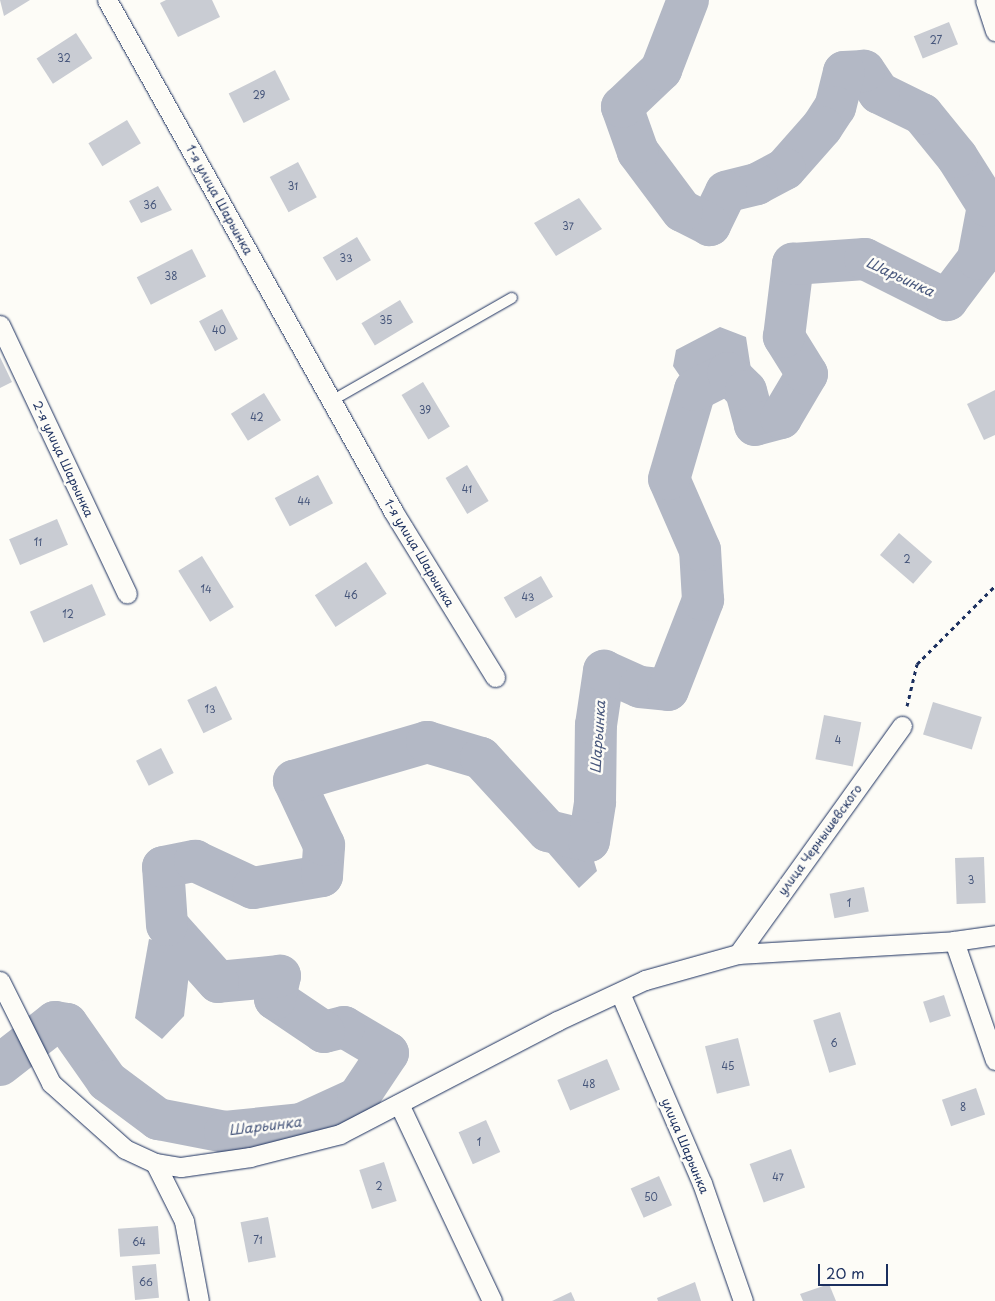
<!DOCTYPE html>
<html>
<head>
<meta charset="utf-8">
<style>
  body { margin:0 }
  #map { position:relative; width:995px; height:1301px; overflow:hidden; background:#fdfcf7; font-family:"Playpen Sans",sans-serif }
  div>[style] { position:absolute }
  .water>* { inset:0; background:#b3b8c5 }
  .river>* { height:42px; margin:-21px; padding:0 21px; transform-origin:21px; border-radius:21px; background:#b3b8c5 }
  .building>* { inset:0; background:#c9ccd3; transform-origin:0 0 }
  .path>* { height:3px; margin-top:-1.5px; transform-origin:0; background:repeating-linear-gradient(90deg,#1b2f5e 0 4px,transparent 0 8px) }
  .roads { filter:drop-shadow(0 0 1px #1b2f5e) drop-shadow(0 0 1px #1b2f5e) }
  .lane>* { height:10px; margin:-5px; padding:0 5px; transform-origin:5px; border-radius:5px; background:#fdfcf7 }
  .street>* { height:19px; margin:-9.5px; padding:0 9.5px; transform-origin:9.5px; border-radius:9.5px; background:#fdfcf7 }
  span { translate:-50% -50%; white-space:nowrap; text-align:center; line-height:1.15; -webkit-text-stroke:5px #fdfcf7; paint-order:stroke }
  .number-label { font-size:10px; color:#46567b }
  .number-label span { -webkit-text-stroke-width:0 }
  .street-label { font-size:12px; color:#1b2f5e }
  .water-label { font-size:14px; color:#49587d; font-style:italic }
  .scale { position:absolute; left:818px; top:1264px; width:70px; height:22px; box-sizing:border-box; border:2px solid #1b2f5e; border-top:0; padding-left:6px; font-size:15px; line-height:18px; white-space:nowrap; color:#1b2f5e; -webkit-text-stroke:4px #fdfcf7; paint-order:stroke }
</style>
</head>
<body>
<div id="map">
  <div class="water">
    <div style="clip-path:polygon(720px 327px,746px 337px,753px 382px,730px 388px,728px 373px,686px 385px,673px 366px,676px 350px)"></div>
    <div style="clip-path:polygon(565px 821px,584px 828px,597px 871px,579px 888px,547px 851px)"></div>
    <div style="clip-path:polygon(149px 939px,192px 948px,184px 1016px,162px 1039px,135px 1018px)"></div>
  </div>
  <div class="river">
    <div style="left:0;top:1065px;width:70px;rotate:-38deg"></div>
    <div style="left:55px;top:1022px;width:12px;rotate:9deg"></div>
    <div style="left:67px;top:1024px;width:70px;rotate:54.9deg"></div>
    <div style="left:107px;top:1081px;width:64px;rotate:36.7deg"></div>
    <div style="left:158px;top:1119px;width:68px;rotate:11deg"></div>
    <div style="left:225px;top:1132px;width:76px;rotate:-6deg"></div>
    <div style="left:301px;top:1124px;width:63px;rotate:-24.5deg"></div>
    <div style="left:358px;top:1098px;width:54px;rotate:-56.3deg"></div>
    <div style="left:388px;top:1053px;width:51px;rotate:-149.4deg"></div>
    <div style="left:344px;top:1027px;width:21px;rotate:166deg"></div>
    <div style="left:324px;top:1032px;width:59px;rotate:-146deg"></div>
    <div style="left:275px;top:999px;width:24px;rotate:-78deg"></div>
    <div style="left:280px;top:976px;width:62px;rotate:174.5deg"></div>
    <div style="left:218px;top:982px;width:76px;rotate:-131.8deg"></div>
    <div style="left:167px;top:925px;width:58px;rotate:-93.9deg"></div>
    <div style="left:163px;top:867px;width:33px;rotate:-11deg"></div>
    <div style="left:195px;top:861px;width:64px;rotate:25deg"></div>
    <div style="left:253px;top:888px;width:70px;rotate:-9.9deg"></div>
    <div style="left:322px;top:876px;width:31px;rotate:-86deg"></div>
    <div style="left:324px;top:845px;width:71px;rotate:-115.1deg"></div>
    <div style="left:294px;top:781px;width:139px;rotate:-16.3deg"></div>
    <div style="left:427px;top:742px;width:56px;rotate:16.5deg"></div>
    <div style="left:481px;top:758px;width:99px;rotate:47.5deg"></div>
    <div style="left:548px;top:831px;width:42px;rotate:13.7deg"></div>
    <div style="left:589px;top:841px;width:39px;rotate:-81deg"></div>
    <div style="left:595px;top:802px;width:77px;rotate:-89.3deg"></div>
    <div style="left:596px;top:725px;width:55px;rotate:-81.6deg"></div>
    <div style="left:604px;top:671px;width:39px;rotate:24deg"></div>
    <div style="left:640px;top:687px;width:28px;rotate:6deg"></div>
    <div style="left:668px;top:690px;width:97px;rotate:-68.7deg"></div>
    <div style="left:703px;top:600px;width:50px;rotate:-93.4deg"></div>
    <div style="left:700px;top:550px;width:77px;rotate:-113.6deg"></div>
    <div style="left:669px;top:479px;width:93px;rotate:-73.7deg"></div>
    <div style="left:695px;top:390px;width:37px;rotate:-27deg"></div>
    <div style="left:728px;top:373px;width:25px;rotate:45deg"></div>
    <div style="left:746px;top:391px;width:35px;rotate:75deg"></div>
    <div style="left:755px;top:425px;width:27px;rotate:-15deg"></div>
    <div style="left:781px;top:418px;width:51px;rotate:-59.4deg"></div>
    <div style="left:807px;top:374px;width:44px;rotate:-121.9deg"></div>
    <div style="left:784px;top:337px;width:74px;rotate:-83deg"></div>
    <div style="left:793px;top:264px;width:72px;rotate:-4deg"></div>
    <div style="left:865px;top:259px;width:92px;rotate:26.6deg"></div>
    <div style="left:947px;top:300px;width:51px;rotate:-52.9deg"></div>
    <div style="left:978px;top:259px;width:54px;rotate:-79.3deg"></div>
    <div style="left:988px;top:206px;width:58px;rotate:-122.3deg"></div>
    <div style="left:957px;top:157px;width:55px;rotate:-129.1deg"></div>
    <div style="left:922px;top:114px;width:48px;rotate:-154deg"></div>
    <div style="left:879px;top:93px;width:27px;rotate:-124deg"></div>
    <div style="left:864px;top:71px;width:20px;rotate:177deg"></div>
    <div style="left:844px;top:72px;width:36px;rotate:104deg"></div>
    <div style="left:835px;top:107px;width:24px;rotate:123deg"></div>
    <div style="left:822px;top:127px;width:56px;rotate:131.4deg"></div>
    <div style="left:785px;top:169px;width:32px;rotate:152deg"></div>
    <div style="left:757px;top:184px;width:32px;rotate:166deg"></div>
    <div style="left:726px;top:192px;width:37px;rotate:116deg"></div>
    <div style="left:710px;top:225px;width:31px;rotate:-153deg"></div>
    <div style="left:682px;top:211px;width:74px;rotate:-126.7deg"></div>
    <div style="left:638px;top:152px;width:48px;rotate:-109.6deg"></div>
    <div style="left:622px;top:107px;width:54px;rotate:-43.5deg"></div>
    <div style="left:661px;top:70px;width:75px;rotate:-68.9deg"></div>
  </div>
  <div class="building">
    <div style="clip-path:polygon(0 0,30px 0,4px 16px)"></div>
    <div style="clip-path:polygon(166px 0,212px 0,220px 17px,178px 37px,160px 3px)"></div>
    <div style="left:949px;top:22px;width:24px;height:38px;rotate:68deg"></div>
    <div style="left:76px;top:33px;width:30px;height:47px;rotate:57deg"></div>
    <div style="left:275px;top:70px;width:33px;height:52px;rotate:63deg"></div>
    <div style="left:127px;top:120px;width:27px;height:45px;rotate:59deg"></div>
    <div style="left:298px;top:162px;width:40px;height:32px;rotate:62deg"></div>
    <div style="clip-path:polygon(158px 186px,172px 210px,141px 223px,129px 201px)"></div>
    <div style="clip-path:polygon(579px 198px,602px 229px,556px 256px,534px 223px)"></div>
    <div style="left:357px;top:237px;width:27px;height:40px;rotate:59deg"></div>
    <div style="left:192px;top:249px;width:31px;height:62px;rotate:63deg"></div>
    <div style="left:400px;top:300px;width:26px;height:45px;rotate:59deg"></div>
    <div style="left:222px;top:309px;width:34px;height:26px;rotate:62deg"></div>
    <div style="clip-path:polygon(0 357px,12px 382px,0 388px)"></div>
    <div style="left:423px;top:382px;width:52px;height:25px;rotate:59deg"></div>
    <div style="clip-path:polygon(995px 390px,995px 435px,984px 440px,967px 404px)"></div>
    <div style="left:264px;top:393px;width:32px;height:39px;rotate:58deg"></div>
    <div style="left:467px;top:465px;width:42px;height:25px;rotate:59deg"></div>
    <div style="left:318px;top:475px;width:32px;height:49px;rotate:62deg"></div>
    <div style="left:57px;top:519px;width:28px;height:52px;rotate:67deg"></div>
    <div style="left:899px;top:533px;width:44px;height:29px;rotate:41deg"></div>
    <div style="left:202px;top:556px;width:60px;height:28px;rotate:58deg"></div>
    <div style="left:366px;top:562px;width:38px;height:61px;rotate:57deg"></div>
    <div style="left:541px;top:576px;width:24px;height:43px;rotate:60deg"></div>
    <div style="left:92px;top:584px;width:34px;height:68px;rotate:66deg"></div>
    <div style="left:216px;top:686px;width:37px;height:32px;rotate:64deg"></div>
    <div style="left:933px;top:702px;width:51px;height:34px;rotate:17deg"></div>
    <div style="left:824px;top:715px;width:38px;height:45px;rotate:11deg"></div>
    <div style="left:161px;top:748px;width:28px;height:28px;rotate:63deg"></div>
    <div style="left:984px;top:857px;width:46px;height:29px;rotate:88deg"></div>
    <div style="left:864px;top:887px;width:25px;height:35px;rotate:79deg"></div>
    <div style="left:944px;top:995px;width:22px;height:22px;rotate:72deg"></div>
    <div style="left:840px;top:1012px;width:55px;height:28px;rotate:73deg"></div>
    <div style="left:738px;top:1038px;width:49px;height:34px;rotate:76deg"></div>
    <div style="left:607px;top:1059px;width:33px;height:54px;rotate:67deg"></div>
    <div style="left:976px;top:1088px;width:28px;height:36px;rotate:71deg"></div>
    <div style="left:486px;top:1120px;width:35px;height:30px;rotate:66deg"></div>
    <div style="left:791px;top:1149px;width:41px;height:44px;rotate:70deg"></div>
    <div style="left:384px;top:1162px;width:41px;height:26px;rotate:72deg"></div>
    <div style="left:659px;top:1176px;width:32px;height:31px;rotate:66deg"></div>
    <div style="left:268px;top:1217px;width:41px;height:28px;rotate:79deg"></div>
    <div style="left:158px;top:1226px;width:28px;height:40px;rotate:86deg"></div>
    <div style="left:156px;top:1264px;width:34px;height:24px;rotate:85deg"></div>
    <div style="clip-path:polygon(695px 1282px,701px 1301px,658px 1301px,657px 1298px)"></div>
    <div style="clip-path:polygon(829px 1284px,836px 1301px,803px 1301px,800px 1294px)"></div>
    <div style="clip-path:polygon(571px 1292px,575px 1301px,552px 1301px)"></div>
  </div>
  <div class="path">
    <div style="left:907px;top:706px;width:43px;rotate:-76.6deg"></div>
    <div style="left:917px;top:664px;width:109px;rotate:-45deg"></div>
  </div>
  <div class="roads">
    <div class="lane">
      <div style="left:333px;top:400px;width:206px;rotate:-29.7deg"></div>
    </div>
    <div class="street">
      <div style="left:107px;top:0;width:586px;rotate:60.76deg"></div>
      <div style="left:393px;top:511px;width:195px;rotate:58.4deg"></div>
      <div style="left:985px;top:0;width:33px;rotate:72deg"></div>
      <div style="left:0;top:325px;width:297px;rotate:64.7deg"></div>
      <div style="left:954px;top:941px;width:126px;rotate:71deg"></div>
      <div style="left:738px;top:954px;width:281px;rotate:-54.3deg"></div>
      <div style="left:0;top:981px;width:114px;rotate:63.4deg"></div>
      <div style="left:51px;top:1083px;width:99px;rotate:41.7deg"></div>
      <div style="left:125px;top:1149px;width:33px;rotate:25deg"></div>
      <div style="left:155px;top:1163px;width:65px;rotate:63.4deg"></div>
      <div style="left:184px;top:1221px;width:81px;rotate:79.4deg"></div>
      <div style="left:620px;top:993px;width:207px;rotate:66.7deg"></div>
      <div style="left:702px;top:1183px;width:125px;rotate:70.8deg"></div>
      <div style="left:399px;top:1104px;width:218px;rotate:64.7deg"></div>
      <div style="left:155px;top:1163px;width:26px;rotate:9deg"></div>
      <div style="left:181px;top:1167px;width:70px;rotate:-8.2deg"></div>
      <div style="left:250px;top:1157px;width:93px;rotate:-14.3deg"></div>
      <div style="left:340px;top:1134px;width:245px;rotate:-27.5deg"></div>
      <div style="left:557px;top:1021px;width:97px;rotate:-25deg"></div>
      <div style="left:645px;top:980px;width:97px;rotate:-15.6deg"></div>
      <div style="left:738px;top:954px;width:216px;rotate:-3.4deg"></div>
      <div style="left:954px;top:941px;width:41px;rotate:-8.3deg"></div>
    </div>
  </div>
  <div class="number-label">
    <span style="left:936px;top:40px">27</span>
    <span style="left:64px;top:58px">32</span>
    <span style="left:259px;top:95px">29</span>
    <span style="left:293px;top:186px">31</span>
    <span style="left:150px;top:205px">36</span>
    <span style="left:568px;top:226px">37</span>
    <span style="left:346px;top:258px">33</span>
    <span style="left:171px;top:276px">38</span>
    <span style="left:386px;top:320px">35</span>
    <span style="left:219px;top:330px">40</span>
    <span style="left:425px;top:410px">39</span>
    <span style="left:257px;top:417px">42</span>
    <span style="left:467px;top:489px">41</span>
    <span style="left:304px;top:501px">44</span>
    <span style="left:38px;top:542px">11</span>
    <span style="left:907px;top:559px">2</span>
    <span style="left:206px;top:589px">14</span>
    <span style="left:351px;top:595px">46</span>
    <span style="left:528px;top:597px">43</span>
    <span style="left:68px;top:614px">12</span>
    <span style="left:210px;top:709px">13</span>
    <span style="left:838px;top:740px">4</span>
    <span style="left:971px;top:880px">3</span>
    <span style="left:849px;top:903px">1</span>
    <span style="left:834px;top:1043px">6</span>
    <span style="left:728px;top:1066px">45</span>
    <span style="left:589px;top:1084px">48</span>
    <span style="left:963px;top:1107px">8</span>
    <span style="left:479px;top:1142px">1</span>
    <span style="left:778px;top:1177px">47</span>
    <span style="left:379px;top:1186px">2</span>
    <span style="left:651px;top:1197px">50</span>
    <span style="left:258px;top:1240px">71</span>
    <span style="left:139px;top:1242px">64</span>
    <span style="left:146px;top:1282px">66</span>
  </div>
  <div class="street-label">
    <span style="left:219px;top:200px;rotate:61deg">1-я улица Шарьинка</span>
    <span style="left:63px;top:459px;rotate:65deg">2-я улица Шарьинка</span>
    <span style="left:419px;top:553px;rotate:59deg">1-я улица Шарьинка</span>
    <span style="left:820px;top:840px;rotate:-54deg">улица Чернышевского</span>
    <span style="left:685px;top:1146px;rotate:67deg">улица Шарьинка</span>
  </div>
  <div class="water-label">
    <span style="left:900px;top:277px;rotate:25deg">Шарьинка</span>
    <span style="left:598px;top:737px;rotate:-86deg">Шарьинка</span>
    <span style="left:265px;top:1126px;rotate:-7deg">Шарьинка</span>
  </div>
  <div class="scale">20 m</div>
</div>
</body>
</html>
